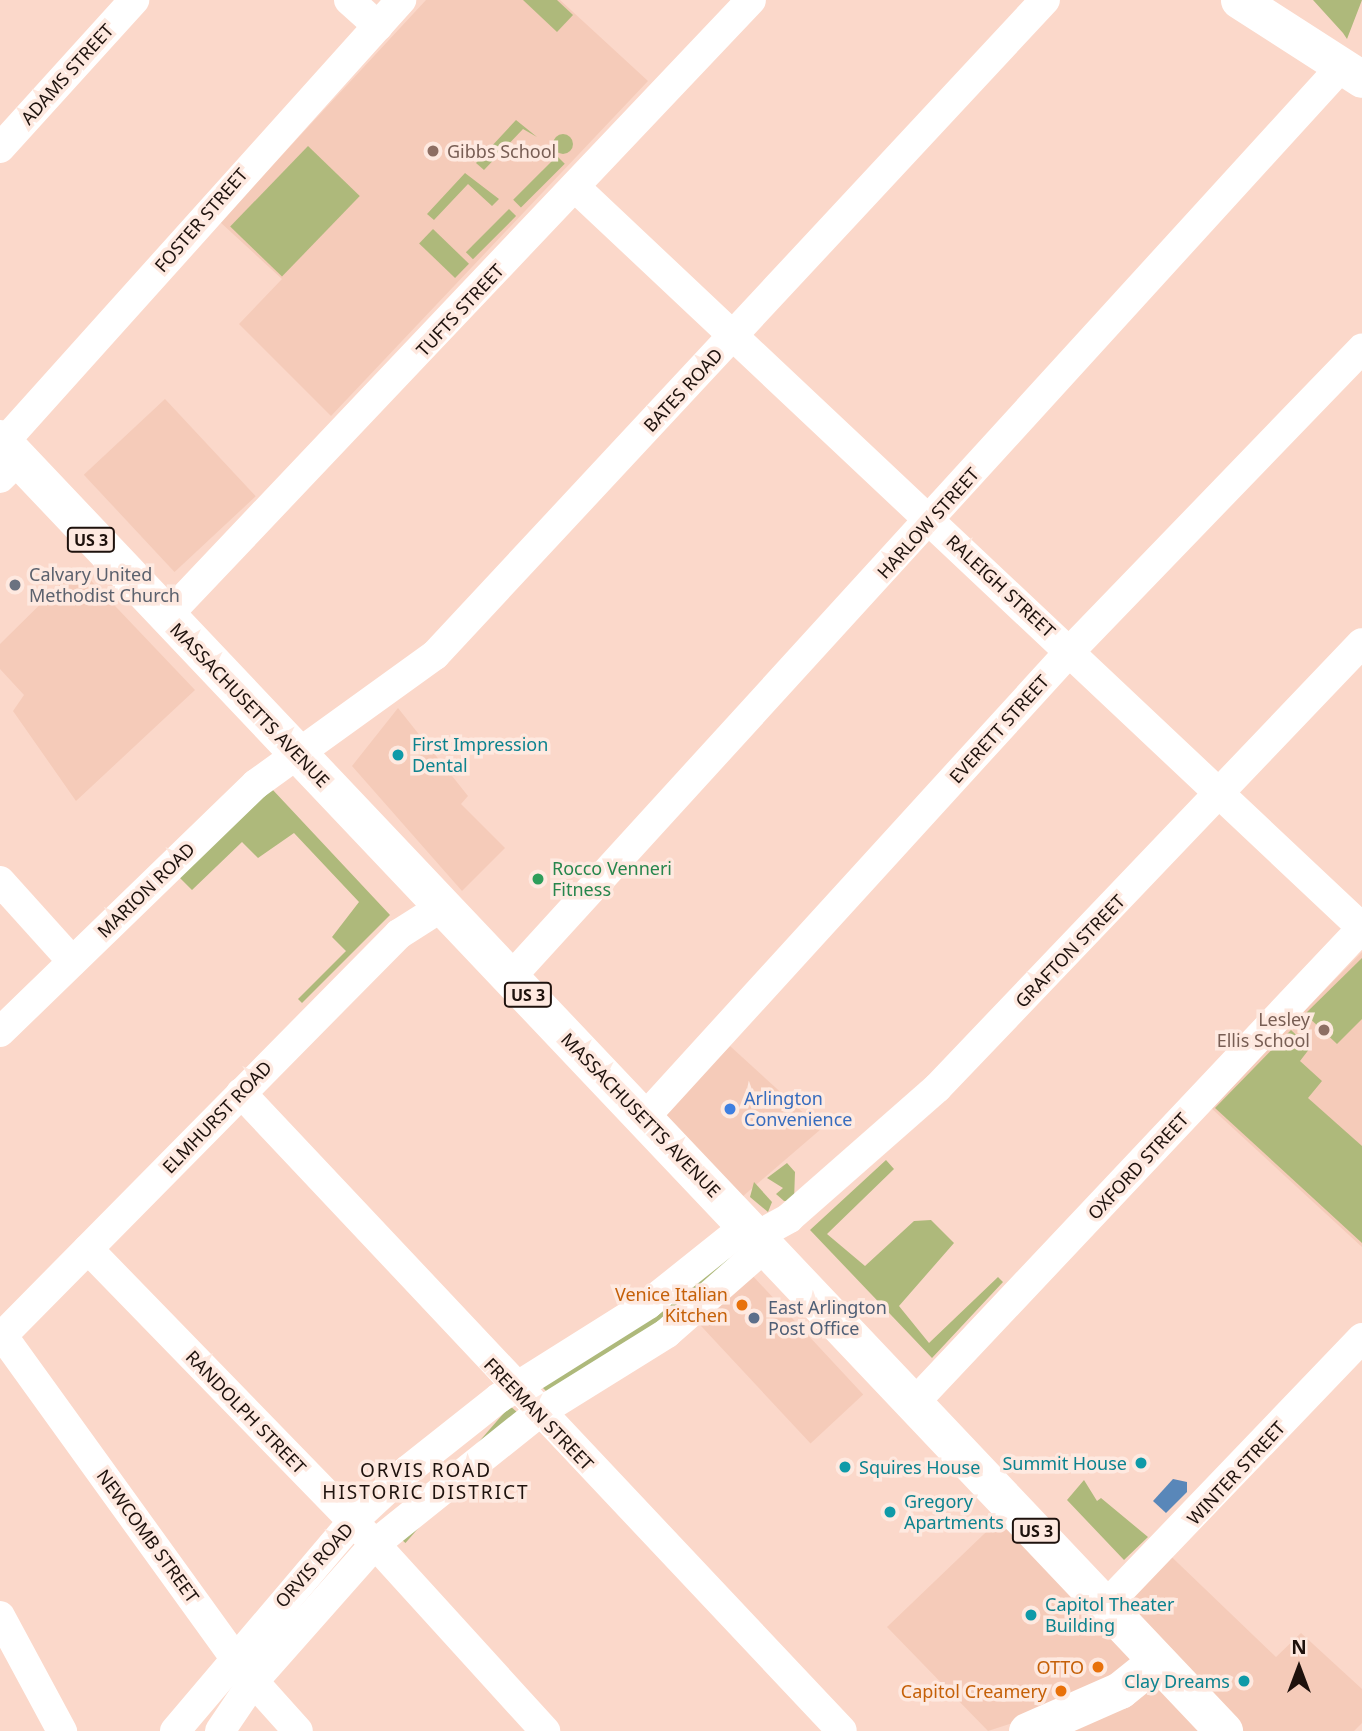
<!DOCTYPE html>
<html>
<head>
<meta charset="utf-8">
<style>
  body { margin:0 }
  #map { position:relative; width:1362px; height:1731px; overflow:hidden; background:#fbd8ca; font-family:"Noto Sans",sans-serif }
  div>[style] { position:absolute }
  .built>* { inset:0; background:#f5cbb9; transform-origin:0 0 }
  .green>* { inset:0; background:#aeb97b; transform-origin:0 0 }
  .round { border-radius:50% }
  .water>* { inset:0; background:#5987b9 }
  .minor>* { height:30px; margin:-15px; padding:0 15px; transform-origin:15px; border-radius:15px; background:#fff }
  .major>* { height:37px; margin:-18.5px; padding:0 18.5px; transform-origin:18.5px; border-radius:18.5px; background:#fff }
  .highway>* { height:38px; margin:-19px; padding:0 19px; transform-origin:19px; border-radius:19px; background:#fff }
  .dots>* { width:19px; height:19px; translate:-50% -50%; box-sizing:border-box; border:4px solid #fee9e0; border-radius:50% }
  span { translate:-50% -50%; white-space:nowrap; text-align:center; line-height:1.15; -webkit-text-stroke:7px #fee9e0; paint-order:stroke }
  .shield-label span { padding:2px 5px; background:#fee9e0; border:2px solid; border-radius:5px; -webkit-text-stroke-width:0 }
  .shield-label { font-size:16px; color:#1e120d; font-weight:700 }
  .street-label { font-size:18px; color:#1e120d }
  .education-label { font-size:18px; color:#785e54 }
  .left { translate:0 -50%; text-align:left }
  .right { translate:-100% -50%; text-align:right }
  .worship-label { font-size:18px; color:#5b616d }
  .culture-label { font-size:18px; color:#0d838f }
  .leisure-label { font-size:18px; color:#27864d }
  .shop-label { font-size:18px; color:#366cbe }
  .food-label { font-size:18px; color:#c56008 }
  .service-label { font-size:18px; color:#4e5e75 }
  .neighbourhood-label { font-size:19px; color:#1e120d; letter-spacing:2px }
  .north { position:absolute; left:1264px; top:1633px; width:70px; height:70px; -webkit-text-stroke:5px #fee9e0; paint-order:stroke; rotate:0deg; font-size:19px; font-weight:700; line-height:28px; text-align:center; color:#1e120d }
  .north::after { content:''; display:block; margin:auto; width:24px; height:32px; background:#1e120d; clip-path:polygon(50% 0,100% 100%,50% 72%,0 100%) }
</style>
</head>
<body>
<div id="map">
  <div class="built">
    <div style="clip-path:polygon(426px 0,560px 0,648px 81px,331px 416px,239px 324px,282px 279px,220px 222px)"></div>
    <div style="left:165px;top:399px;width:133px;height:111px;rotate:47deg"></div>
    <div style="clip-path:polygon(78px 567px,195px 690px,76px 801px,13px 711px,24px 695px,0 669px,0 644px)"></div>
    <div style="clip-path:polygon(398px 708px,468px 796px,461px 804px,505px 848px,462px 891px,352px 766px)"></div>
    <div style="clip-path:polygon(1362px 952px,1362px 1247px,1210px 1107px)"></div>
    <div style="clip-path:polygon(730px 1046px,821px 1129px,742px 1197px,663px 1114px)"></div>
    <div style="left:750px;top:1273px;width:166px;height:72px;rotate:47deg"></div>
    <div style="clip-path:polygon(1007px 1512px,1090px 1601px,1154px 1540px,1276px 1657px,1301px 1633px,1362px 1689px,1362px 1723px,1354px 1731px,1071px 1731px,1061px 1707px,988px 1731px,887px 1627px)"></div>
  </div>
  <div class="green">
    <div style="clip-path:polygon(523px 0,557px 0,573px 15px,557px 32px)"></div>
    <div style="clip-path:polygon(1313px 0,1362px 0,1347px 39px,1343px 33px)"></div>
    <div style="clip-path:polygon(516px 120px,537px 137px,523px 129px,484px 170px,476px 163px)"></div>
    <div class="round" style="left:553px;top:134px;width:20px;height:20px"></div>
    <div style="left:308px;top:146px;width:72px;height:112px;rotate:44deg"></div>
    <div style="left:557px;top:156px;width:11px;height:62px;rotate:45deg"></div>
    <div style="clip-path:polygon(465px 173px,499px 199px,492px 206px,468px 184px,434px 220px,427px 214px)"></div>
    <div style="left:509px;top:209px;width:10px;height:61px;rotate:45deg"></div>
    <div style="left:433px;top:229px;width:50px;height:20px;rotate:44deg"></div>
    <div style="clip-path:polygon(272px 789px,390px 915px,302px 1003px,298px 999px,346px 951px,332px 937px,359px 902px,294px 833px,258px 858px,242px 842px,192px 890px,179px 877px)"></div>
    <div style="clip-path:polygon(1362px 958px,1362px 1019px,1337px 1044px,1305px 1014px)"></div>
    <div style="clip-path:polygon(1291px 1030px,1310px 1048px,1300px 1061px,1322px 1081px,1308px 1098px,1362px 1146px,1362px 1243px,1215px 1108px)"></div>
    <div style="clip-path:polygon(886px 1160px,894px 1169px,827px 1234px,865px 1266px,914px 1221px,931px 1220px,954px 1243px,899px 1306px,929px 1343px,998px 1277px,1003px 1282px,932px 1358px,810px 1230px)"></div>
    <div style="clip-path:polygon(787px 1163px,795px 1172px,794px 1201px,784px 1201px,776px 1194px,783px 1188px,767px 1178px)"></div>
    <div style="clip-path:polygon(754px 1182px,772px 1202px,768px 1212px,750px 1197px)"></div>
    <div style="clip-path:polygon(728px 1253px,730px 1260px,678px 1308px,550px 1395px,542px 1387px)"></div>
    <div style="left:510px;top:1406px;width:11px;height:172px;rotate:41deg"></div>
    <div style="clip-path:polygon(1084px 1480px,1097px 1501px,1101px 1498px,1148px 1537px,1124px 1560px,1067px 1500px)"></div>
  </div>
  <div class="water">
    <div style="clip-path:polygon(1173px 1479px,1187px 1482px,1187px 1492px,1166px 1513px,1153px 1501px)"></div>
  </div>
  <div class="minor">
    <div style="left:349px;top:0;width:39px;rotate:42deg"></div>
    <div style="left:0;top:148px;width:200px;rotate:-47.8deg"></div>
    <div style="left:576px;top:188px;width:1080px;rotate:43.27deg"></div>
    <div style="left:3px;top:443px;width:596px;rotate:-48.06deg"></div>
    <div style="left:0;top:478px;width:25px;rotate:-45deg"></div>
    <div style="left:166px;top:617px;width:850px;rotate:-46.52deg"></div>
    <div style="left:0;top:881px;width:108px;rotate:48deg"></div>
    <div style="left:511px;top:977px;width:1233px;rotate:-47.63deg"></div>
    <div style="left:0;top:1032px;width:356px;rotate:-44.1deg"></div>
    <div style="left:256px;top:784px;width:221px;rotate:-35.8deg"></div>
    <div style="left:435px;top:655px;width:895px;rotate:-47.04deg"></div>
    <div style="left:241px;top:1093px;width:876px;rotate:46.71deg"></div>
    <div style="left:644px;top:1118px;width:634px;rotate:-47.62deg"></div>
    <div style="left:1071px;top:650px;width:419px;rotate:-46deg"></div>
    <div style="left:757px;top:1236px;width:37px;rotate:-29deg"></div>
    <div style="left:789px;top:1218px;width:197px;rotate:-41.3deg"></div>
    <div style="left:937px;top:1088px;width:615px;rotate:-46.32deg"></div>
    <div style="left:88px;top:1249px;width:412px;rotate:45.8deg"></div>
    <div style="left:375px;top:1544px;width:253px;rotate:47.7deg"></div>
    <div style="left:2px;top:1335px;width:415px;rotate:54.2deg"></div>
    <div style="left:245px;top:1672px;width:79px;rotate:48.1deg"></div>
    <div style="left:0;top:1338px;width:568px;rotate:-45.36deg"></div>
    <div style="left:399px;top:934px;width:52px;rotate:-32.5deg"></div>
    <div style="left:914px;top:1403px;width:653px;rotate:-46.68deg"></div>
    <div style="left:1106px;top:1605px;width:370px;rotate:-46.2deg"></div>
    <div style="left:0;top:1616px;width:131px;rotate:61.7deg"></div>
    <div style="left:175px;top:1731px;width:274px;rotate:-49.7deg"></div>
    <div style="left:352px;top:1522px;width:76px;rotate:-42.9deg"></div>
    <div style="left:408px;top:1470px;width:116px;rotate:-38.4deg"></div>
    <div style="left:499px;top:1398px;width:176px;rotate:-32.2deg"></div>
    <div style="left:648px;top:1304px;width:127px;rotate:-38.6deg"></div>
    <div style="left:220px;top:1731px;width:59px;rotate:-56deg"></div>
    <div style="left:253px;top:1682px;width:184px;rotate:-48.5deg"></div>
    <div style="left:375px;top:1544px;width:208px;rotate:-38.7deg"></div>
    <div style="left:537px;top:1414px;width:153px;rotate:-31.9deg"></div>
    <div style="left:667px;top:1333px;width:132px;rotate:-41.3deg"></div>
  </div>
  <div class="major">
    <div style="left:1239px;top:0;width:146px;rotate:32.7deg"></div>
    <div style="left:1027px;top:1731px;width:102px;rotate:-23.8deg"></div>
    <div style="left:1120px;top:1690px;width:46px;rotate:-38.9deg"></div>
  </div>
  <div class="highway">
    <div style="left:0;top:439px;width:1780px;rotate:46.55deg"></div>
  </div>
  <div class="dots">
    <div style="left:433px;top:151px;background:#8d6e63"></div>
    <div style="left:15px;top:585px;background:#6b7280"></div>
    <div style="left:398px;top:755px;background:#0f9aa8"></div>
    <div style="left:538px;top:879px;background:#2e9e5b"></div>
    <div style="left:1324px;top:1030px;background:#8d6e63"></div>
    <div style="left:730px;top:1109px;background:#3f7fe0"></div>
    <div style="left:742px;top:1305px;background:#e8710a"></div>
    <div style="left:754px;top:1318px;background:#5c6f8a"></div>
    <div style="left:1141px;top:1463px;background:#0f9aa8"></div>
    <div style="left:845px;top:1467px;background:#0f9aa8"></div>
    <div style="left:890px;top:1512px;background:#0f9aa8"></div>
    <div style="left:1031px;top:1615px;background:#0f9aa8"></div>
    <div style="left:1098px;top:1667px;background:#e8710a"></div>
    <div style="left:1244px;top:1681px;background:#0f9aa8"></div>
    <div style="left:1061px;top:1691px;background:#e8710a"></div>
  </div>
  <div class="shield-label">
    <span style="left:91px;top:540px">US 3</span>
    <span style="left:528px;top:995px">US 3</span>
    <span style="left:1036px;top:1531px">US 3</span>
  </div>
  <div class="street-label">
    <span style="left:67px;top:74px;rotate:-48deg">ADAMS STREET</span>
    <span style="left:201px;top:220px;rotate:-49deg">FOSTER STREET</span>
    <span style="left:460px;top:310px;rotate:-47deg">TUFTS STREET</span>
    <span style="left:683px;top:390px;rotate:-47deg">BATES ROAD</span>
    <span style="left:928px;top:523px;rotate:-48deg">HARLOW STREET</span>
    <span style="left:1001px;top:586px;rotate:43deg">RALEIGH STREET</span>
    <span style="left:250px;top:705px;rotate:46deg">MASSACHUSETTS AVENUE</span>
    <span style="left:999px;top:729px;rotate:-48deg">EVERETT STREET</span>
    <span style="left:146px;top:890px;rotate:-44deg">MARION ROAD</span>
    <span style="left:1070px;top:951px;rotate:-46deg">GRAFTON STREET</span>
    <span style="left:641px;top:1115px;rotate:46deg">MASSACHUSETTS AVENUE</span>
    <span style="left:217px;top:1117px;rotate:-46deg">ELMHURST ROAD</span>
    <span style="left:1138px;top:1166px;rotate:-47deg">OXFORD STREET</span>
    <span style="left:246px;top:1412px;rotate:46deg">RANDOLPH STREET</span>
    <span style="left:539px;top:1414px;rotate:46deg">FREEMAN STREET</span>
    <span style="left:1236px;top:1473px;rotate:-47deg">WINTER STREET</span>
    <span style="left:148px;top:1536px;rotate:54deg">NEWCOMB STREET</span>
    <span style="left:314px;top:1565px;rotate:-48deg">ORVIS ROAD</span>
  </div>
  <div class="education-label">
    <span class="left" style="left:447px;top:151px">Gibbs School</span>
    <span class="right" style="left:1310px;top:1030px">Lesley<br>Ellis School</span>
  </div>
  <div class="worship-label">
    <span class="left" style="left:29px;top:585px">Calvary United<br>Methodist Church</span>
  </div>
  <div class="culture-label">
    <span class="left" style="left:412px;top:755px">First Impression<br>Dental</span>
    <span class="right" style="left:1127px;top:1463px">Summit House</span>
    <span class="left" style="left:859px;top:1467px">Squires House</span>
    <span class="left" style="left:904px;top:1512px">Gregory<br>Apartments</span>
    <span class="left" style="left:1045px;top:1615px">Capitol Theater<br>Building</span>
    <span class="right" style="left:1230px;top:1681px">Clay Dreams</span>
  </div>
  <div class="leisure-label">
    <span class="left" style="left:552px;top:879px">Rocco Venneri<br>Fitness</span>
  </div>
  <div class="shop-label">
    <span class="left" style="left:744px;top:1109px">Arlington<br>Convenience</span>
  </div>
  <div class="food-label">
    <span class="right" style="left:728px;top:1305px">Venice Italian<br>Kitchen</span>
    <span class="right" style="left:1084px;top:1667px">OTTO</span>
    <span class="right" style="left:1047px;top:1691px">Capitol Creamery</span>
  </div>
  <div class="service-label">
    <span class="left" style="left:768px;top:1318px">East Arlington<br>Post Office</span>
  </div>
  <div class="neighbourhood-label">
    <span style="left:426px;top:1482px">ORVIS ROAD<br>HISTORIC DISTRICT</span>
  </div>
  <div class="north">N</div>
</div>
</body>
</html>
